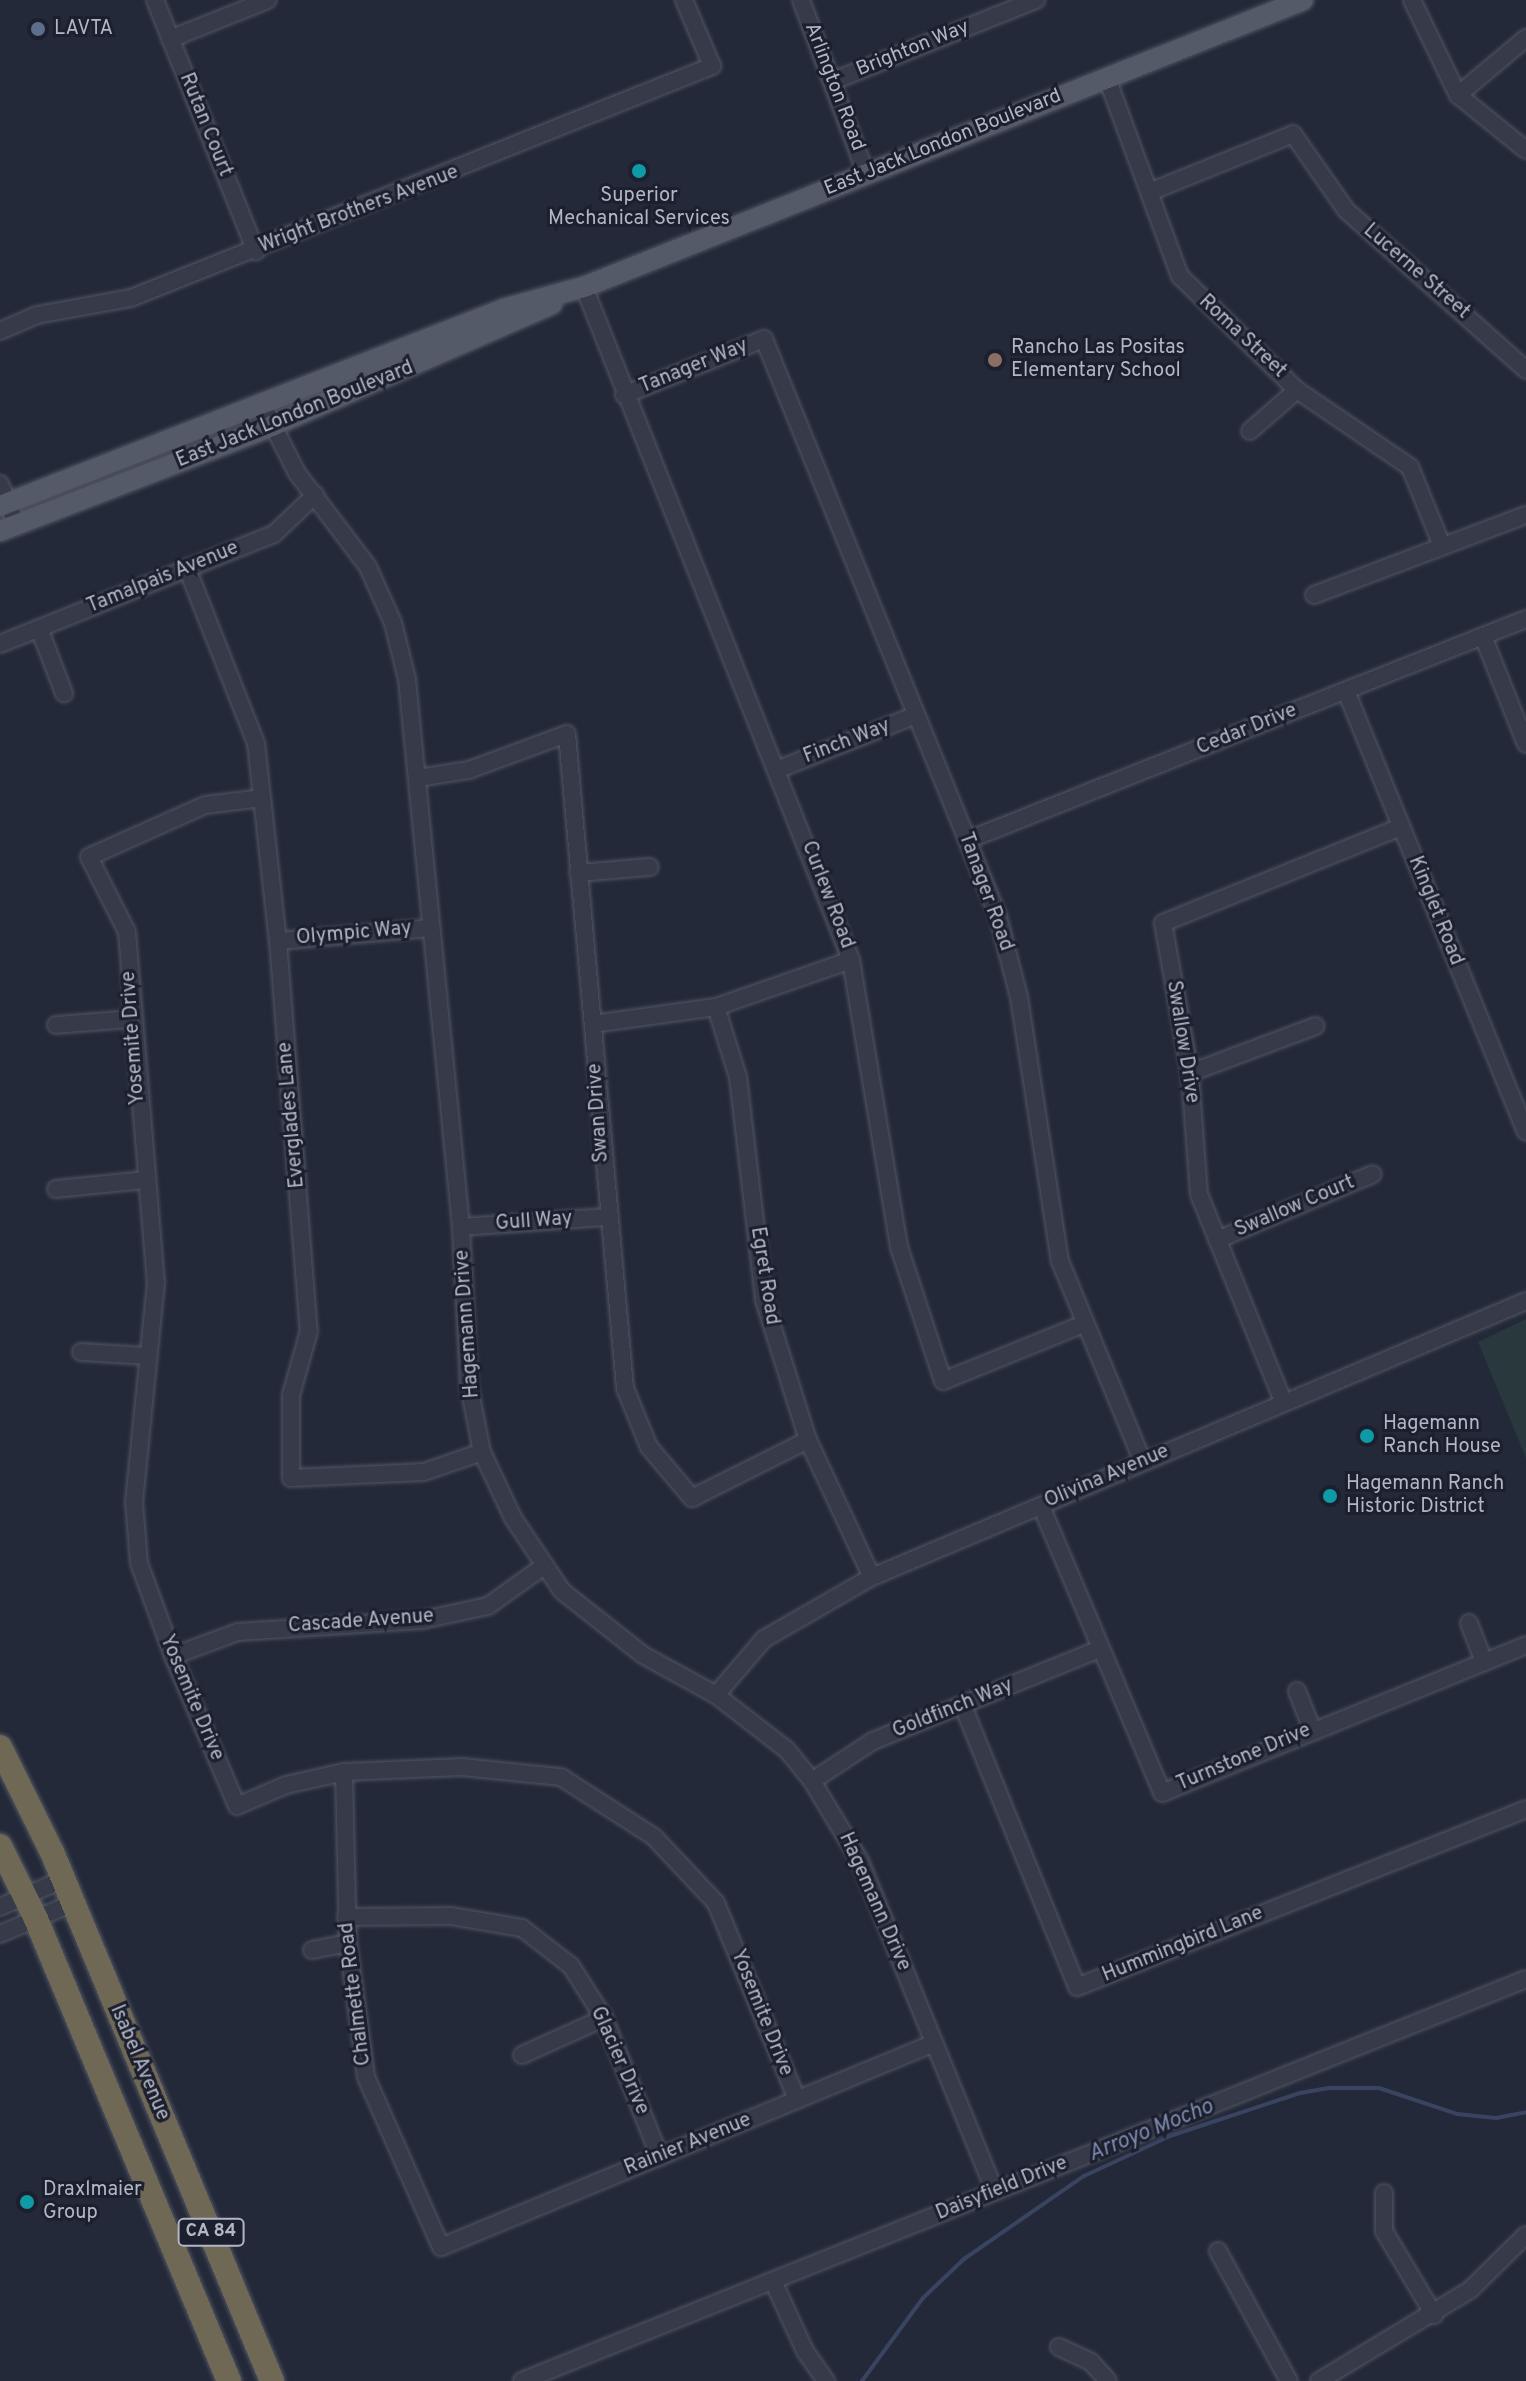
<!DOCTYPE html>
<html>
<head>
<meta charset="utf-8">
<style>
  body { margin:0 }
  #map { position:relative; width:1526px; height:2381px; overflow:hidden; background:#232938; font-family:Overpass,sans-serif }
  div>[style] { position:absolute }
  .green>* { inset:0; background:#28383d }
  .stream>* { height:4px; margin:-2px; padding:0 2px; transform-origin:2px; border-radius:2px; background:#394461 }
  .roads { filter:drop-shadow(0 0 2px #525664) drop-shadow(0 0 2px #525664) }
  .minor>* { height:16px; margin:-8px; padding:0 8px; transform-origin:8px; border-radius:8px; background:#373b49 }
  .major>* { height:20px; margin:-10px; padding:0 10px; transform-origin:10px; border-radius:10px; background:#555a69 }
  .highway>* { height:24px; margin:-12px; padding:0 12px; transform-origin:12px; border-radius:12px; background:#6e6854 }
  .dots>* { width:22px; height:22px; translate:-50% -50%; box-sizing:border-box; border:4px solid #1c202e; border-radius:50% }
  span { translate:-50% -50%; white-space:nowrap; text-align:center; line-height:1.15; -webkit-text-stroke:6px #1c202e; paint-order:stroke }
  .shield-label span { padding:2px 6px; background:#1c202e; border:2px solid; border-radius:6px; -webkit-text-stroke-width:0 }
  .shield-label { font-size:18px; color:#b2b6c5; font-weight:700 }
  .poi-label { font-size:20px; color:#b2b6c5 }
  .left { translate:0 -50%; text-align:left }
  .street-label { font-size:20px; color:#b2b6c5 }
  .water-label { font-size:22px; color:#7c88ab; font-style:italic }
</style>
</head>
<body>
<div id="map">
  <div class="green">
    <div style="clip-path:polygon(1526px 1319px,1526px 1458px,1478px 1342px)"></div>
  </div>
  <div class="stream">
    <div style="left:862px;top:2381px;width:103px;rotate:-53.7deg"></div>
    <div style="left:923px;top:2298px;width:57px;rotate:-43.6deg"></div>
    <div style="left:964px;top:2259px;width:146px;rotate:-34.7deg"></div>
    <div style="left:1084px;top:2176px;width:95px;rotate:-24.9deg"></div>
    <div style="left:1170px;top:2136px;width:137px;rotate:-18.3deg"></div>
    <div style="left:1300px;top:2093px;width:29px;rotate:-10deg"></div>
    <div style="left:1329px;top:2088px;width:50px"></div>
    <div style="left:1379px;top:2088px;width:82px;rotate:18.4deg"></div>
    <div style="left:1457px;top:2114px;width:39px;rotate:6deg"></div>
    <div style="left:1496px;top:2118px;width:31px;rotate:-11deg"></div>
  </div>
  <div class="roads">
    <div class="minor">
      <div style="left:155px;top:0;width:271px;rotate:68.1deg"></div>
      <div style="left:801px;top:0;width:186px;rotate:69.5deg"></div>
      <div style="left:1412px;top:0;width:106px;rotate:64.2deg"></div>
      <div style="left:1458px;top:95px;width:87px;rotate:39deg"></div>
      <div style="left:170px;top:39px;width:105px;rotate:-21.7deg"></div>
      <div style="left:1107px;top:78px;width:211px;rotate:69.8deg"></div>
      <div style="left:1180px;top:276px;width:163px;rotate:44.3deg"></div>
      <div style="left:1297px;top:390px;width:137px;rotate:34.3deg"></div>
      <div style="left:1410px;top:467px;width:85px;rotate:67.9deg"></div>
      <div style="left:833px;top:81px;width:219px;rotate:-21.8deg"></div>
      <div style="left:1458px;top:95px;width:89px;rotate:-40deg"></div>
      <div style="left:1152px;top:191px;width:152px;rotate:-22deg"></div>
      <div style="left:1293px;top:134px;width:93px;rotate:55.1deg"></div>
      <div style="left:1346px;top:210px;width:241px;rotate:41.6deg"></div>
      <div style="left:584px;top:287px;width:724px;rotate:68.36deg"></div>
      <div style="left:851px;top:960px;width:291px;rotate:80.5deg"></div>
      <div style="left:899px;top:1247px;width:141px;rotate:71.8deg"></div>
      <div style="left:943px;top:1381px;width:154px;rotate:-22.1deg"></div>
      <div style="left:0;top:331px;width:40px;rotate:-23.4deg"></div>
      <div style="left:37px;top:315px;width:96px;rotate:-10.3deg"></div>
      <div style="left:131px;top:298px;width:626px;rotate:-21.77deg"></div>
      <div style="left:712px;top:66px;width:72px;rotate:-113deg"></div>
      <div style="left:624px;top:395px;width:151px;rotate:-21.8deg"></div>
      <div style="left:764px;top:339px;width:623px;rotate:67.93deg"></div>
      <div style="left:998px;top:916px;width:84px;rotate:75.5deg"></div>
      <div style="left:1019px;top:997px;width:267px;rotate:81.2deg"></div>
      <div style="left:1060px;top:1261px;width:217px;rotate:67.6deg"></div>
      <div style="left:262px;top:404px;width:77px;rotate:63.1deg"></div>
      <div style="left:297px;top:473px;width:118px;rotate:52.9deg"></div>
      <div style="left:368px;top:567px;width:61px;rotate:65.9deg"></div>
      <div style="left:393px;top:623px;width:58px;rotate:76deg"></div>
      <div style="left:407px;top:679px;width:551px;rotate:84.37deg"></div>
      <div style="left:461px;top:1227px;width:159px;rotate:87.1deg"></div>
      <div style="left:469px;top:1386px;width:67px;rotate:78.9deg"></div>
      <div style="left:482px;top:1452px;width:73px;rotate:64.8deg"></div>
      <div style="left:513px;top:1518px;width:88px;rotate:56.1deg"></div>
      <div style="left:562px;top:1591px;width:103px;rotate:38.3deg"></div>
      <div style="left:643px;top:1655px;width:83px;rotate:28.7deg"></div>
      <div style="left:716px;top:1695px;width:90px;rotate:37.8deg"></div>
      <div style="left:787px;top:1750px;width:40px;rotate:51deg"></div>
      <div style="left:812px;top:1781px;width:93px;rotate:59deg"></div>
      <div style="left:860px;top:1861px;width:357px;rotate:67.8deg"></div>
      <div style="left:1250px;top:431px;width:62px;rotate:-41.1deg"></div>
      <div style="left:0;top:484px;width:44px;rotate:67.5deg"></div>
      <div style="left:187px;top:568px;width:188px;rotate:68.5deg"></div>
      <div style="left:256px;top:743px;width:199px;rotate:83.7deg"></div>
      <div style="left:278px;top:941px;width:391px;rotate:85.5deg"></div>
      <div style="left:309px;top:1331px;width:66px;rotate:105.7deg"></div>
      <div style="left:291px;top:1395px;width:83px;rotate:90deg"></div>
      <div style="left:291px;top:1478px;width:133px;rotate:-2.6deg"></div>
      <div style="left:424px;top:1472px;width:61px;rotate:-19deg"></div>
      <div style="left:1314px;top:595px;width:227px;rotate:-20.7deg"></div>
      <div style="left:39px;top:628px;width:70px;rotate:69deg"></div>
      <div style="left:1483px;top:636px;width:116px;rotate:68.3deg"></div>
      <div style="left:0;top:644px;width:295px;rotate:-21.9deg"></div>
      <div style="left:274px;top:534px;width:57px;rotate:-43.6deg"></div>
      <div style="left:1346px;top:691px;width:476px;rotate:67.8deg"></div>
      <div style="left:779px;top:769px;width:147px;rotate:-21.5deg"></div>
      <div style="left:418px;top:778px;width:52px;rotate:-8.9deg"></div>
      <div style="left:469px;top:770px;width:104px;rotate:-20.2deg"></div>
      <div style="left:567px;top:734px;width:657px;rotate:84.93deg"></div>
      <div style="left:625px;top:1388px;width:64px;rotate:67.9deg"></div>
      <div style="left:649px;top:1447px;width:67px;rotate:49.9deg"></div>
      <div style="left:692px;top:1498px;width:130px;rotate:-26.6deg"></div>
      <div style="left:262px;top:798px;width:57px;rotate:173deg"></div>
      <div style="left:205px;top:805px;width:127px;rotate:155.9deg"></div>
      <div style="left:89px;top:857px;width:84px;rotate:63.1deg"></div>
      <div style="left:127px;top:932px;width:351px;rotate:85.3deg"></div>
      <div style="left:156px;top:1282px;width:220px;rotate:95.7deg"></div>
      <div style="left:134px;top:1501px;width:62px;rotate:85.4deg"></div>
      <div style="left:139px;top:1563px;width:99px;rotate:69.9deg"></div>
      <div style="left:173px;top:1656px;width:163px;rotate:66.9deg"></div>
      <div style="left:237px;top:1806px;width:53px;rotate:-23.2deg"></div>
      <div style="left:286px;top:1785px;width:59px;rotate:-12.6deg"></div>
      <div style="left:344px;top:1772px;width:118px;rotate:-2.4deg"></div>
      <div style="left:462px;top:1767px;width:100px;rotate:5.8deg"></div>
      <div style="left:561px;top:1777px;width:111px;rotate:32.8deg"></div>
      <div style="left:654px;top:1837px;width:91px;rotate:46.8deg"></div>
      <div style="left:716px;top:1903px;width:213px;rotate:67.6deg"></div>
      <div style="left:968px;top:840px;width:600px;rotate:-21.61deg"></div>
      <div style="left:578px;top:873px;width:72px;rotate:-4.8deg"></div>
      <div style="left:278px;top:941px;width:154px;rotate:-4.9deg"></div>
      <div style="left:716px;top:1007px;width:73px;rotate:72.6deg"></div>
      <div style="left:738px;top:1077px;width:225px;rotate:83.3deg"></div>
      <div style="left:764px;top:1300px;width:147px;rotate:72.6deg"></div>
      <div style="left:808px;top:1440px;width:151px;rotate:65deg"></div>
      <div style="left:593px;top:1024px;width:124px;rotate:-7.9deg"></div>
      <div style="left:716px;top:1007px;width:143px;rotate:-19.2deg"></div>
      <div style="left:56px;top:1025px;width:77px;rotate:-4.5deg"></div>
      <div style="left:1190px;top:1073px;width:134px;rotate:-20.5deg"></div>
      <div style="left:56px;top:1189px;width:89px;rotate:-5.8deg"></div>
      <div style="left:461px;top:1227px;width:145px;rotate:-3.9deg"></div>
      <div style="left:1217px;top:1240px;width:169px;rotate:-22.9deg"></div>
      <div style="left:81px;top:1352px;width:66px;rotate:3.5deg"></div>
      <div style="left:1283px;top:1401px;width:223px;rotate:-112.1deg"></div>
      <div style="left:1199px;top:1194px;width:121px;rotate:-94.3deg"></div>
      <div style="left:1190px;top:1073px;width:152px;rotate:-100.2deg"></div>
      <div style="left:1163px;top:923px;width:257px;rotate:-22deg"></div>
      <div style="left:1041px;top:1506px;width:311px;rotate:67.1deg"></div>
      <div style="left:1162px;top:1793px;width:393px;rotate:-22.1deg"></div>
      <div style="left:1469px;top:1623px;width:42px;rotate:69deg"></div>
      <div style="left:173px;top:1656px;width:69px;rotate:-20.3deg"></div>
      <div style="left:238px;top:1632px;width:185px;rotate:-3.7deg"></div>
      <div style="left:423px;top:1620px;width:66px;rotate:-12.2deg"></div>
      <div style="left:488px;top:1606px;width:65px;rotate:-35.6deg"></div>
      <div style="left:1297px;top:1691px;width:41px;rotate:68.5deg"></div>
      <div style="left:716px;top:1695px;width:74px;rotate:-49.4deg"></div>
      <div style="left:764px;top:1639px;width:125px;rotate:-29.9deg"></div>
      <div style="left:872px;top:1577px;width:710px;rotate:-22.88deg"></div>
      <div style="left:963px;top:1706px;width:303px;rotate:67.9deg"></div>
      <div style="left:1077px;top:1987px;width:483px;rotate:-21.6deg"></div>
      <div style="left:344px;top:1772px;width:171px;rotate:88.7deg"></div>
      <div style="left:348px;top:1943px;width:135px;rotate:82.3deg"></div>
      <div style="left:366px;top:2077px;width:186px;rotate:66.2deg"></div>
      <div style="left:441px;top:2247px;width:534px;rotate:-22.48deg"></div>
      <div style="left:812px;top:1781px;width:73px;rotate:-33.3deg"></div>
      <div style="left:873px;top:1741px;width:245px;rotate:-22.1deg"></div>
      <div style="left:0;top:1907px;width:68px;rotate:-23.5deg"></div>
      <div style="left:346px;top:1917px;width:105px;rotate:-0.5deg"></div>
      <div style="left:451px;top:1916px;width:72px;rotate:9.6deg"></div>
      <div style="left:522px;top:1928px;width:62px;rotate:37.8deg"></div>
      <div style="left:571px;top:1966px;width:62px;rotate:57.6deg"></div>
      <div style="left:604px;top:2018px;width:150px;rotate:68.1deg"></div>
      <div style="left:0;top:1934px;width:79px;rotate:-23deg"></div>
      <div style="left:312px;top:1950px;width:37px;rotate:-11deg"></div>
      <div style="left:522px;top:2055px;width:90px;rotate:-24.3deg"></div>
      <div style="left:1384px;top:2193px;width:38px;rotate:90deg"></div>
      <div style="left:1384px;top:2231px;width:98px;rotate:59.2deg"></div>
      <div style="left:1218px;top:2251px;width:148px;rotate:61.4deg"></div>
      <div style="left:773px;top:2281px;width:77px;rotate:65.4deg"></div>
      <div style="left:805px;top:2351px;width:37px;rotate:55deg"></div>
      <div style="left:1059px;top:2347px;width:35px;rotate:25deg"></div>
      <div style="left:1091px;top:2362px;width:25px;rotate:48deg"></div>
      <div style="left:522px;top:2381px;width:1081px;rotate:-21.82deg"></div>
      <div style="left:1319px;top:2381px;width:176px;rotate:-31.1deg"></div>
      <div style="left:1470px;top:2290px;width:78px;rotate:-44.5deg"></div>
    </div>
    <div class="major">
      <div style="left:0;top:506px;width:541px;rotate:-21.35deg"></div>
      <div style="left:504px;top:309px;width:83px;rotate:-15.4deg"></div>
      <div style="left:584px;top:287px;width:774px;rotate:-21.76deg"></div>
      <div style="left:0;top:531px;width:294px;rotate:-21.1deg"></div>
      <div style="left:274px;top:425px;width:303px;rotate:-23.5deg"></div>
    </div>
    <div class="highway">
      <div style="left:0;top:1747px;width:117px;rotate:63.7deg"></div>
      <div style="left:52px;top:1852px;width:573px;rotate:67.42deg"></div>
      <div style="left:0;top:1846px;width:81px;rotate:63.7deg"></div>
      <div style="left:36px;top:1919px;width:501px;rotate:67.33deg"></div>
    </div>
  </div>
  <div class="dots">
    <div style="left:38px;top:29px;background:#5c6f8a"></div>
    <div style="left:639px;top:171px;background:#0f9aa8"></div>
    <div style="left:995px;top:360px;background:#8d6e63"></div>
    <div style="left:1367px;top:1436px;background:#0f9aa8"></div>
    <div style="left:1330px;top:1496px;background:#0f9aa8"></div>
    <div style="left:27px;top:2202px;background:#0f9aa8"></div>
  </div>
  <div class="shield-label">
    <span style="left:211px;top:2232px">CA 84</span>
  </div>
  <div class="poi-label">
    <span class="left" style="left:54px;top:29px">LAVTA</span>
    <span style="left:639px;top:208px">Superior<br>Mechanical Services</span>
    <span class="left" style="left:1011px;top:360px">Rancho Las Positas<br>Elementary School</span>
    <span class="left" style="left:1383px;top:1436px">Hagemann<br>Ranch House</span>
    <span class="left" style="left:1346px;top:1496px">Hagemann Ranch<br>Historic District</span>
    <span class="left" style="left:43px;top:2202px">Draxlmaier<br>Group</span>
  </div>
  <div class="street-label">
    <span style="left:913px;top:49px;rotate:-22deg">Brighton Way</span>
    <span style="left:834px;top:87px;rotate:69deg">Arlington Road</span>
    <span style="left:205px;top:125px;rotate:68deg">Rutan Court</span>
    <span style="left:943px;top:143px;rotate:-22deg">East Jack London Boulevard</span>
    <span style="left:359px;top:210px;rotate:-21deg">Wright Brothers Avenue</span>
    <span style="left:1416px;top:272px;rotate:41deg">Lucerne Street</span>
    <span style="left:1242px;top:337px;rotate:43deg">Roma Street</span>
    <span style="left:694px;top:367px;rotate:-22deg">Tanager Way</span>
    <span style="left:295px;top:415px;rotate:-22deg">East Jack London Boulevard</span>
    <span style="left:163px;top:578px;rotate:-22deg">Tamalpais Avenue</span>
    <span style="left:1247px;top:730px;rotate:-22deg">Cedar Drive</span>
    <span style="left:847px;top:742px;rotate:-21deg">Finch Way</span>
    <span style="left:985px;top:892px;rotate:70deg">Tanager Road</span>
    <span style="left:827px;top:895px;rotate:69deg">Curlew Road</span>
    <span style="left:1435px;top:911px;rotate:68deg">Kinglet Road</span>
    <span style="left:354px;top:934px;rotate:-5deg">Olympic Way</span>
    <span style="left:134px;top:1038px;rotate:-94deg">Yosemite Drive</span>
    <span style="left:1182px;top:1042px;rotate:81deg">Swallow Drive</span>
    <span style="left:599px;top:1113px;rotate:-94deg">Swan Drive</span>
    <span style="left:292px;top:1115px;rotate:-95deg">Everglades Lane</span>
    <span style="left:1295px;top:1207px;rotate:-23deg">Swallow Court</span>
    <span style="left:534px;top:1222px;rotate:-4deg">Gull Way</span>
    <span style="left:764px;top:1276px;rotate:81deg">Egret Road</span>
    <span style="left:468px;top:1324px;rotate:-94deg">Hagemann Drive</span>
    <span style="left:1107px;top:1477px;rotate:-23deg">Olivina Avenue</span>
    <span style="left:361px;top:1622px;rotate:-4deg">Cascade Avenue</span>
    <span style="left:191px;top:1698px;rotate:67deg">Yosemite Drive</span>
    <span style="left:953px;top:1709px;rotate:-22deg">Goldfinch Way</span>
    <span style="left:1244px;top:1758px;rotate:-23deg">Turnstone Drive</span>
    <span style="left:874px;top:1902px;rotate:66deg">Hagemann Drive</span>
    <span style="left:1183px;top:1945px;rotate:-22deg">Hummingbird Lane</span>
    <span style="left:356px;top:1994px;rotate:-97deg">Chalmette Road</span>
    <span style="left:761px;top:2013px;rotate:68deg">Yosemite Drive</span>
    <span style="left:619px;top:2061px;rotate:66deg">Glacier Drive</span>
    <span style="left:139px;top:2063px;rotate:67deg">Isabel Avenue</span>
    <span style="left:688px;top:2145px;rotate:-22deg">Rainier Avenue</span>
    <span style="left:1002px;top:2189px;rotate:-22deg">Daisyfield Drive</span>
  </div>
  <div class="water-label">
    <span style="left:1151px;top:2131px;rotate:-22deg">Arroyo Mocho</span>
  </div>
</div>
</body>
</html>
